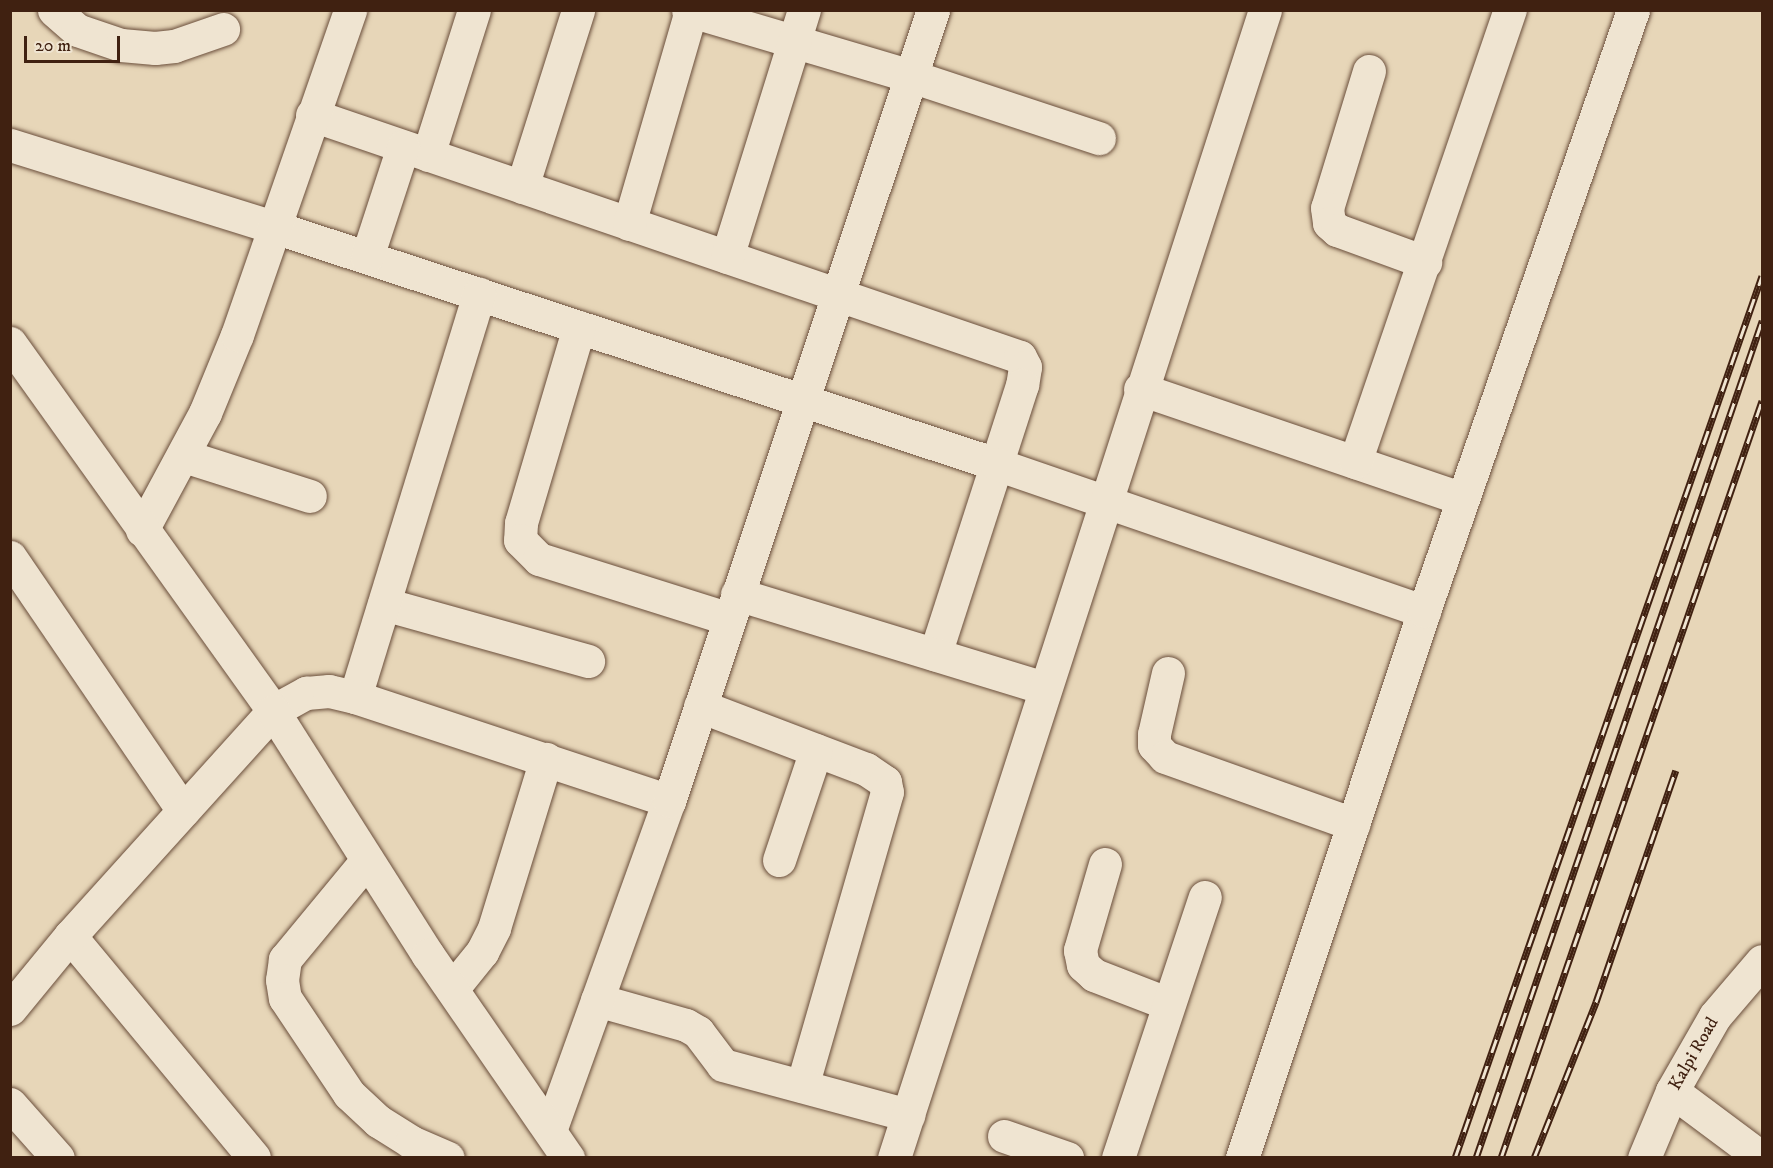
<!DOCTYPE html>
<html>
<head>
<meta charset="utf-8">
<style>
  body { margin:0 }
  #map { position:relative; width:1773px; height:1168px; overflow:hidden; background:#e7d6b8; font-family:"IM FELL DW Pica",serif }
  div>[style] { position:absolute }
  .roads { filter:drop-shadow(0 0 2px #6a4e3b) drop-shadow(0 0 2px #6a4e3b) }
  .street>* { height:33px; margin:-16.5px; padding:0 16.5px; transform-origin:16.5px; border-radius:16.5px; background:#efe4d1 }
  .secondary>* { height:33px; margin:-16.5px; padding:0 16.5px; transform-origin:16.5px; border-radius:16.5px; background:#efe4d1 }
  .rail>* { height:7px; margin-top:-3.5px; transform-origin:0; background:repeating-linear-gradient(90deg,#efe4d1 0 14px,#402111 0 28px); box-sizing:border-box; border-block:2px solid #402111 }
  span { translate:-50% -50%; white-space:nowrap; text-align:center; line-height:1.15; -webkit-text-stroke:5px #efe4d1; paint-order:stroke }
  .street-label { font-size:18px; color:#402111 }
  .frame { position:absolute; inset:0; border:12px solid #402111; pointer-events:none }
  .scale { position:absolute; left:24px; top:36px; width:96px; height:27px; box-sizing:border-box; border:3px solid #402111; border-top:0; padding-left:8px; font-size:18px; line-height:21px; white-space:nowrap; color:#402111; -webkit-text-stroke:4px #efe4d1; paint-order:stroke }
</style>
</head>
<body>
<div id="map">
  <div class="roads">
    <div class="street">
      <div style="left:54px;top:10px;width:30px;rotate:41deg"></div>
      <div style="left:77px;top:30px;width:46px;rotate:18.8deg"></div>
      <div style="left:121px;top:45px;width:34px;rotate:5deg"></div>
      <div style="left:155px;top:48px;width:19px;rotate:-6deg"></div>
      <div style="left:174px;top:46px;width:52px;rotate:-19.1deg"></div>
      <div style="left:688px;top:10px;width:233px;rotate:16.5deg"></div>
      <div style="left:911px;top:76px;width:198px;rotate:18.3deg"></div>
      <div style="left:1369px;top:71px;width:143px;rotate:107deg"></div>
      <div style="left:1327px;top:208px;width:15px;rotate:82deg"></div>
      <div style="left:1329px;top:223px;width:11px;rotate:41deg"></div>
      <div style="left:1337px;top:230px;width:94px;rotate:20deg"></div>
      <div style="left:312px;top:115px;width:748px;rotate:18.87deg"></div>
      <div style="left:1020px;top:357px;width:11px;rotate:63deg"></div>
      <div style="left:1025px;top:367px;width:18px;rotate:99deg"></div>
      <div style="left:1022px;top:385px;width:283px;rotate:107.9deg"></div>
      <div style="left:10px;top:145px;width:276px;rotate:17.3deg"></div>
      <div style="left:274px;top:227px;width:760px;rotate:18.17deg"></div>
      <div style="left:996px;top:464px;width:453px;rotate:19deg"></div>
      <div style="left:428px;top:155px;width:152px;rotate:-72.4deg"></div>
      <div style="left:522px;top:187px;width:186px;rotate:-72.4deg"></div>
      <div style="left:629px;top:224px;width:223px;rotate:-73.8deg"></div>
      <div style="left:367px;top:257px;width:116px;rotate:-71.9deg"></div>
      <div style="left:727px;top:257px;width:259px;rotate:-72.7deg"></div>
      <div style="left:579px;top:327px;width:204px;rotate:106.5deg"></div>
      <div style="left:521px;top:523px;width:17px;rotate:93deg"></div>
      <div style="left:520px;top:540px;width:27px;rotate:45deg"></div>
      <div style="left:539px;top:559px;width:199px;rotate:17.5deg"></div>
      <div style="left:1140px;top:389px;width:341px;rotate:18.8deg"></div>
      <div style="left:184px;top:456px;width:132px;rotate:17.6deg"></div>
      <div style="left:1355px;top:462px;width:478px;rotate:-71.1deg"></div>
      <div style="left:142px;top:530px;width:133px;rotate:-61.7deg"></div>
      <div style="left:205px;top:413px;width:84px;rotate:-67.7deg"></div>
      <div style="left:237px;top:335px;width:344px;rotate:-70.8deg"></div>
      <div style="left:10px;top:557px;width:307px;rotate:55.7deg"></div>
      <div style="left:737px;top:594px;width:322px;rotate:17deg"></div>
      <div style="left:384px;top:604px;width:212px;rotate:15.6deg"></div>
      <div style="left:1168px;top:673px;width:63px;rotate:102.9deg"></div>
      <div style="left:1154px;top:734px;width:11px;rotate:90deg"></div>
      <div style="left:1154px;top:745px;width:16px;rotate:47deg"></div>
      <div style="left:1165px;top:757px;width:200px;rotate:19.6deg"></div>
      <div style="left:355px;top:697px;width:422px;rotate:-72.9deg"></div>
      <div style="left:700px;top:706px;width:178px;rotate:20.8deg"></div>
      <div style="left:866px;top:769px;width:23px;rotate:34deg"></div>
      <div style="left:885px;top:782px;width:10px;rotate:79deg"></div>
      <div style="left:887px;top:792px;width:306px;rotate:106.1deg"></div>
      <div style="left:367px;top:860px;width:129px;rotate:129.6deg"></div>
      <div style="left:285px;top:959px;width:21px;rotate:98deg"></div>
      <div style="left:282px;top:980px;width:18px;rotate:81deg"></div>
      <div style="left:285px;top:998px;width:115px;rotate:56.3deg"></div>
      <div style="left:349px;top:1094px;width:40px;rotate:43deg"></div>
      <div style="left:378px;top:1121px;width:39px;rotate:32deg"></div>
      <div style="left:411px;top:1142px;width:40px;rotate:23.4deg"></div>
      <div style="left:779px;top:860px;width:116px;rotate:-71.4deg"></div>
      <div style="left:1105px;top:864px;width:90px;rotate:106.2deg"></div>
      <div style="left:1080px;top:950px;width:15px;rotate:79deg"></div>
      <div style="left:1083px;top:965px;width:15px;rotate:42deg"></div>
      <div style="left:1094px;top:975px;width:80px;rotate:21.1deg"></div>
      <div style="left:70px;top:936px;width:288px;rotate:50.3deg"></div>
      <div style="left:452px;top:989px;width:48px;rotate:-51deg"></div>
      <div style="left:482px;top:952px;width:27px;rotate:-63deg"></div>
      <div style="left:494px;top:928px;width:177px;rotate:-72.9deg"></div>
      <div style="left:597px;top:1000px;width:92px;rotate:15.7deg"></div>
      <div style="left:686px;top:1025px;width:14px;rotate:30deg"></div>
      <div style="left:698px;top:1032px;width:41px;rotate:52.9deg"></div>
      <div style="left:723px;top:1065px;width:192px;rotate:15.1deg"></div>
      <div style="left:10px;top:1009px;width:94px;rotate:-50.6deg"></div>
      <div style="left:70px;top:936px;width:303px;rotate:-47.9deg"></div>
      <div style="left:273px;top:711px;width:38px;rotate:-29deg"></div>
      <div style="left:306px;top:693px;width:23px;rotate:-5deg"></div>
      <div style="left:329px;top:691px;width:27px;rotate:13deg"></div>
      <div style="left:355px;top:697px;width:331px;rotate:18.3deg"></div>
      <div style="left:1672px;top:1091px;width:112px;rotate:36.7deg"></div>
      <div style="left:10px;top:1104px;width:72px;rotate:48.4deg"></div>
      <div style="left:551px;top:1128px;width:348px;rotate:-70.2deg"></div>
      <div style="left:669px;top:801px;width:834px;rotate:-71.54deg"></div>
      <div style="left:1004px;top:1136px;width:67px;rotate:19.2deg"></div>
      <div style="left:894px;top:1158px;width:1206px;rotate:-72.09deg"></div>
      <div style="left:1118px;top:1158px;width:275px;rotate:-71.6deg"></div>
      <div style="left:1242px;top:1158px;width:576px;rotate:-71.6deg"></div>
      <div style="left:1424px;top:611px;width:636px;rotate:-70.82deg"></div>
    </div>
    <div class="secondary">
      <div style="left:10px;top:343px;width:452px;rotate:54.4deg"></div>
      <div style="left:273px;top:711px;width:289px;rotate:57.6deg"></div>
      <div style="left:428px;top:955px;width:247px;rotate:55.4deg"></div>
      <div style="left:1644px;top:1158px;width:73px;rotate:-67.3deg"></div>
      <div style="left:1672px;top:1091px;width:86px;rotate:-60.2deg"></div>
      <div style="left:1715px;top:1016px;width:72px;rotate:-49.5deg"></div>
    </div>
  </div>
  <div class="rail">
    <div style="left:1455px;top:1158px;width:934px;rotate:-70.81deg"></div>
    <div style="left:1476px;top:1158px;width:885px;rotate:-71.13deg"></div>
    <div style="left:1501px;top:1158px;width:801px;rotate:-70.98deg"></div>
    <div style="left:1534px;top:1158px;width:168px;rotate:-68.3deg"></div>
    <div style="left:1596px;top:1002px;width:245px;rotate:-71deg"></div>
  </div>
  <div class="street-label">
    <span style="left:1694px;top:1054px;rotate:-60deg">Kalpi Road</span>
  </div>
  <div class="frame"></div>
  <div class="scale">20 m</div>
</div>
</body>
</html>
